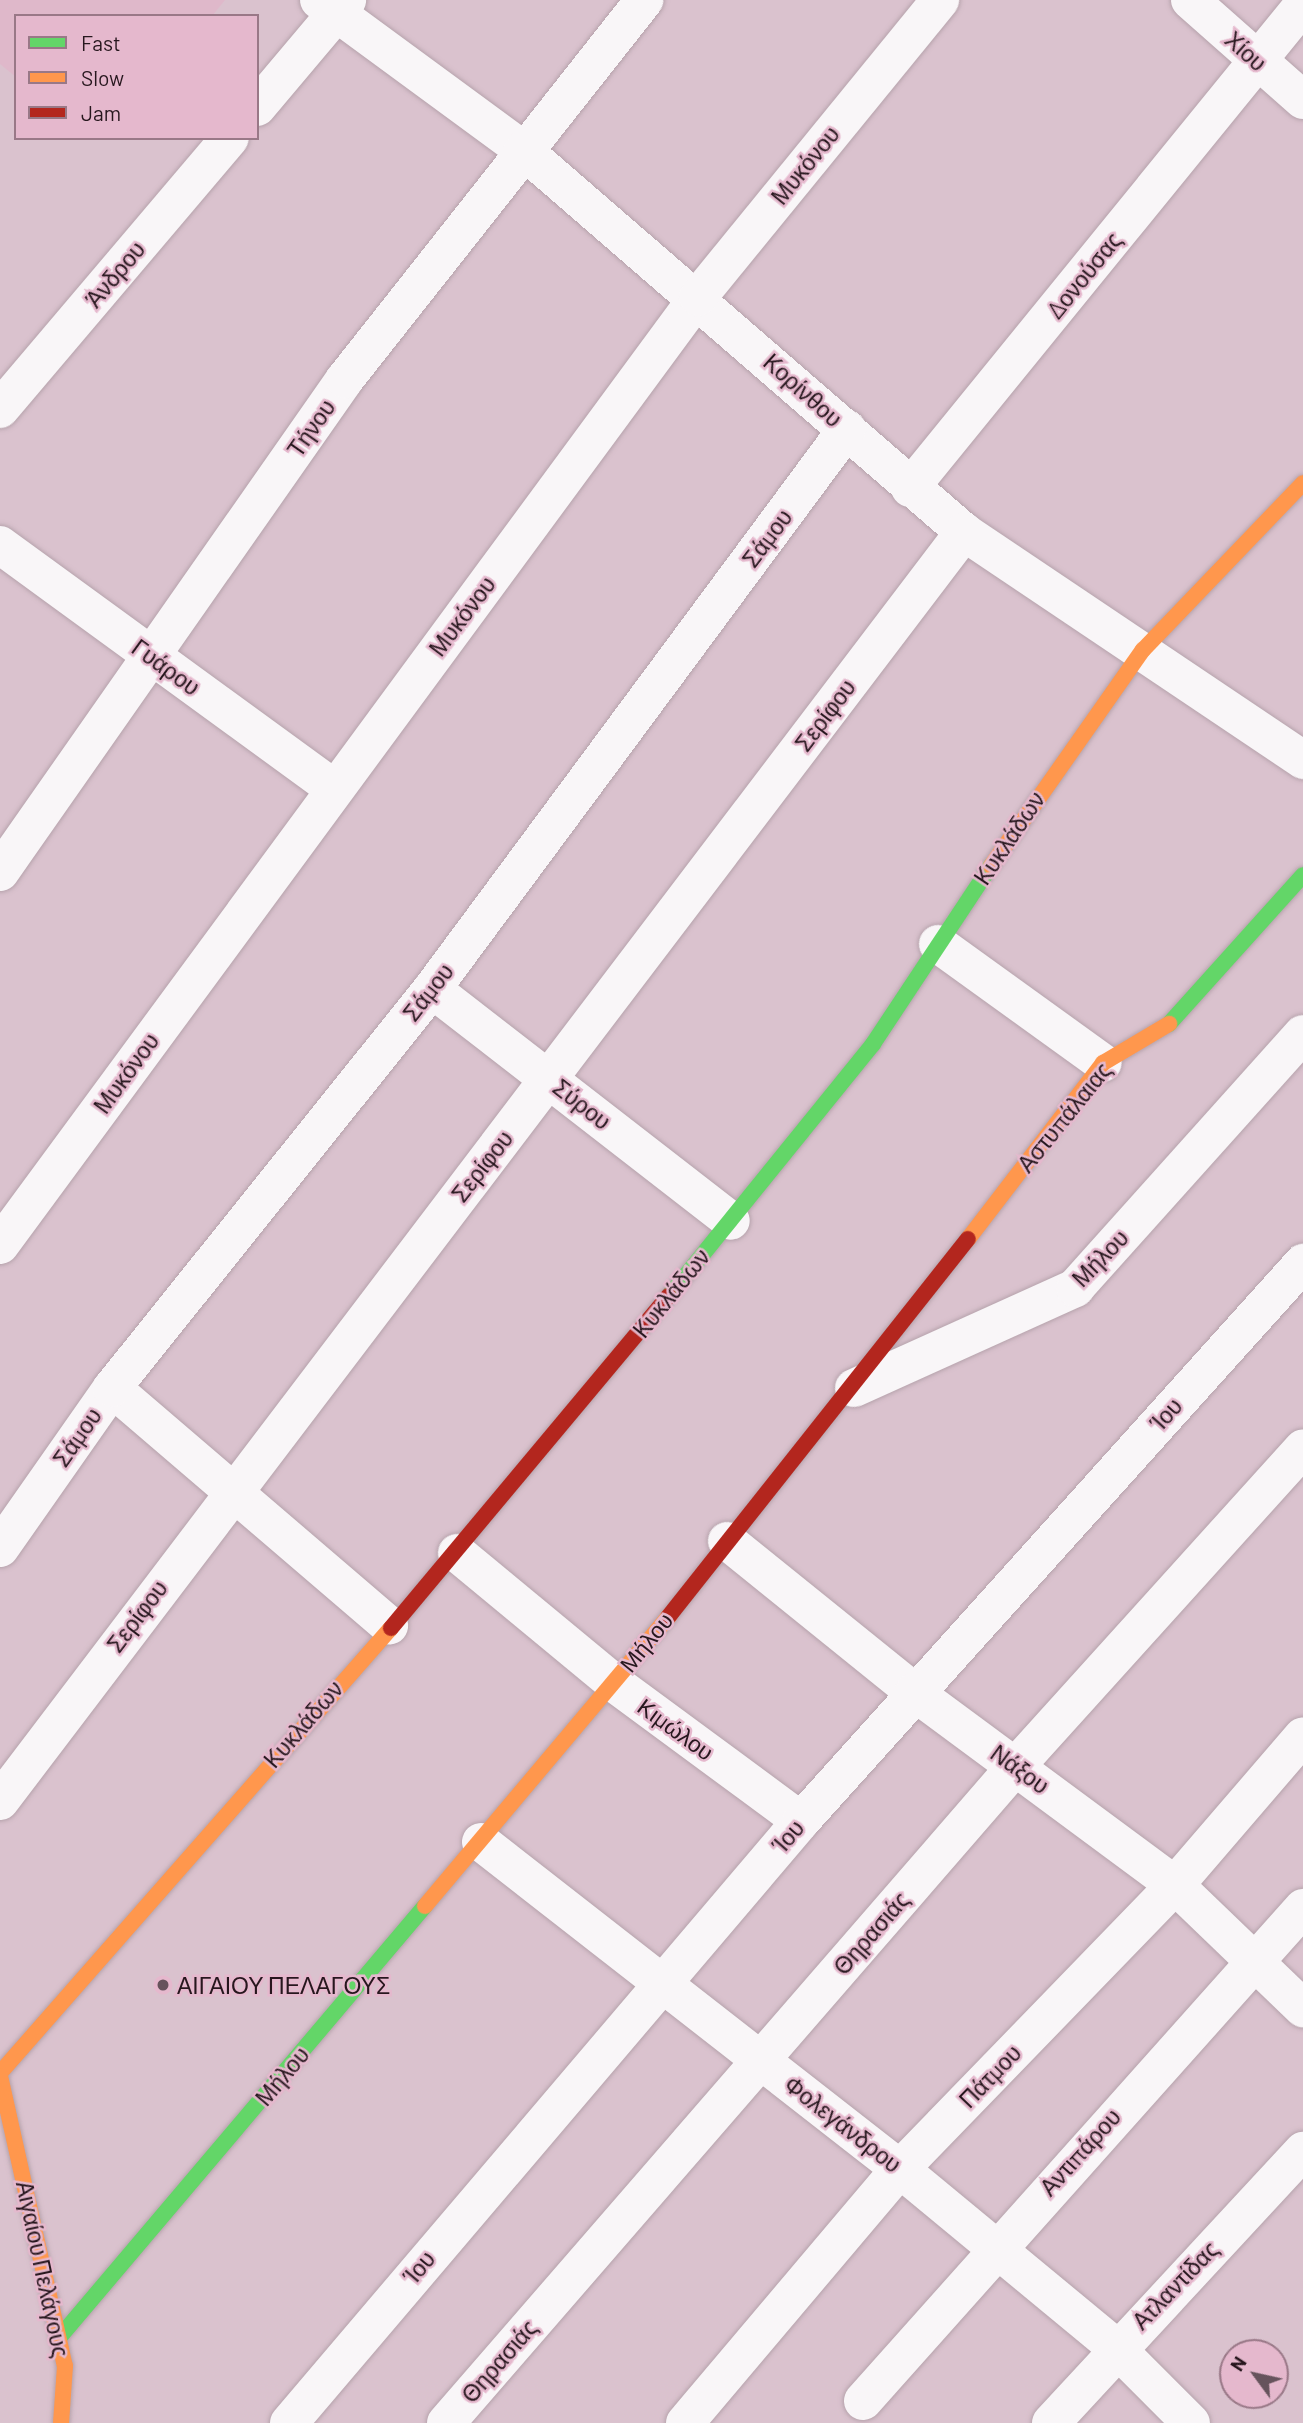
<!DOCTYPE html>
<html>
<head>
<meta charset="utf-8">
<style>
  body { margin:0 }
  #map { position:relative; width:1303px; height:2423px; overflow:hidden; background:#dac2ce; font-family:Barlow,sans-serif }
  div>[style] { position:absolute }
  .built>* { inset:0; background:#dfb8ca }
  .roads { filter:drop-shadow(0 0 2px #b6a3ac) drop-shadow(0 0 2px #b6a3ac) }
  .street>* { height:38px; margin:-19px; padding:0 19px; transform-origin:19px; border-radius:19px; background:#f9f6f8 }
  .fast>* { height:16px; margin:-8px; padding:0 8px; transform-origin:8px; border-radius:8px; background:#63d668 }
  .slow>* { height:16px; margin:-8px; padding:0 8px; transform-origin:8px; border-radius:8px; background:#ff974d }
  .jam>* { height:16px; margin:-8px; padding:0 8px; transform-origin:8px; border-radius:8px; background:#b3261e }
  .dots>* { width:19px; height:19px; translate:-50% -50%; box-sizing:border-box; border:4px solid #e5b8cd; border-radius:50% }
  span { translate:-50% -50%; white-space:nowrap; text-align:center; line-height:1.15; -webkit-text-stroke:5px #e5b8cd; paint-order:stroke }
  .street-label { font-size:23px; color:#27171e }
  .poi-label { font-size:23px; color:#27171e }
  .left { translate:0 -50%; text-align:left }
  .legend { position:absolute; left:14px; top:14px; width:245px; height:126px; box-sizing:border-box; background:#e5b8cd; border:2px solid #997887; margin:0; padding:9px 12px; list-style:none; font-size:21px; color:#27171e }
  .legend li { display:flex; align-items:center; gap:14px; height:35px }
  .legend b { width:35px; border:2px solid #997887 }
  .north { position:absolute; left:1219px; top:2339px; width:70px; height:70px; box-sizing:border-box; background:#e5b8cd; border:2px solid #997887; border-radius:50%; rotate:303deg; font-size:19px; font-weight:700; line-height:28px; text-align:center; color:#27171e }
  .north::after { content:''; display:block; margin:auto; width:24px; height:32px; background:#66535c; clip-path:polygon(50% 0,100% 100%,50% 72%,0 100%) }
</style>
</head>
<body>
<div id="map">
  <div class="built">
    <div style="clip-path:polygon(0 0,225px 0,212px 16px,16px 16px,16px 77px,0 64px)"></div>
  </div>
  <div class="roads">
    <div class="street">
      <div style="left:319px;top:0;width:253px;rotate:36.3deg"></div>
      <div style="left:523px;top:150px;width:583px;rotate:40.9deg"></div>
      <div style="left:964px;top:532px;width:409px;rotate:33.9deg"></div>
      <div style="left:1190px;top:0;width:151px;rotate:41.5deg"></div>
      <div style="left:257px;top:107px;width:140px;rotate:-49.9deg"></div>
      <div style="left:0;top:409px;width:355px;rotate:-49.7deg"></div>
      <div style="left:910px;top:488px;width:623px;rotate:-50.87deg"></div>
      <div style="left:0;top:545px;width:414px;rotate:36.1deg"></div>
      <div style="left:0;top:872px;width:602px;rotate:-55.02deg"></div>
      <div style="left:345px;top:379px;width:483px;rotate:-51.7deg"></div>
      <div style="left:938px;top:944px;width:203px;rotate:35.8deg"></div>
      <div style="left:432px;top:989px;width:378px;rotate:37.8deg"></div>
      <div style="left:0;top:1245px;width:1177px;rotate:-53.64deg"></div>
      <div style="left:698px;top:297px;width:383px;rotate:-50.8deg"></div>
      <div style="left:112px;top:1388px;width:365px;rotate:40.6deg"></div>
      <div style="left:854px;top:1388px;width:243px;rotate:-24.3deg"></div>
      <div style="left:1075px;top:1288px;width:341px;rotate:-48.1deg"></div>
      <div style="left:727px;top:1541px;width:240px;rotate:38.9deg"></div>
      <div style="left:914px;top:1692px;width:325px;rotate:36.5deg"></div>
      <div style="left:1175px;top:1885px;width:178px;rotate:43.9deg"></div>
      <div style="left:0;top:1548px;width:195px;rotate:-55deg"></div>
      <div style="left:112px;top:1388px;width:511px;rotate:-51.27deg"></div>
      <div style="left:432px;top:989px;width:697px;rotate:-53.46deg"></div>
      <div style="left:457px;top:1553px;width:204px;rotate:39.6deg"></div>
      <div style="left:614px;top:1683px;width:232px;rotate:36.4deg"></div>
      <div style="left:0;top:1801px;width:1594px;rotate:-52.78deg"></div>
      <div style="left:481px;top:1842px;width:531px;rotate:37.97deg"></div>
      <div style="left:900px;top:2169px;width:281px;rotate:39.6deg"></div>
      <div style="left:1116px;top:2348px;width:106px;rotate:45deg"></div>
      <div style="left:863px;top:2401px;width:661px;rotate:-48.25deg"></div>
      <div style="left:289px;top:2423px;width:790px;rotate:-49.62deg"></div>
      <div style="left:801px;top:1821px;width:751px;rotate:-48.02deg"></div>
      <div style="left:446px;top:2423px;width:870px;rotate:-49.06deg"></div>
      <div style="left:1016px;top:1766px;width:428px;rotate:-47.9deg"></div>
      <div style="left:685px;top:2423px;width:333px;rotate:-49.8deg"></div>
      <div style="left:900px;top:2169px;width:395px;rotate:-45.9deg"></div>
      <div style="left:1175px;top:1885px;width:196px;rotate:-49.3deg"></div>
      <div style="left:1051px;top:2423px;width:371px;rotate:-47.2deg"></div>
    </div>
    <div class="fast">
      <div style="left:1169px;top:1024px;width:200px;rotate:-48deg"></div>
      <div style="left:669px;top:1296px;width:324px;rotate:-51deg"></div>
      <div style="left:873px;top:1044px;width:214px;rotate:-56.5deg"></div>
      <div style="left:58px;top:2339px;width:568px;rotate:-49.72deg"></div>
    </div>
    <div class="slow">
      <div style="left:991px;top:866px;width:264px;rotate:-54.9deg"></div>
      <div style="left:1143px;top:650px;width:231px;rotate:-46.2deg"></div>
      <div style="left:968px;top:1239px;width:222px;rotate:-52.5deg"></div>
      <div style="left:1103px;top:1063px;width:77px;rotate:-30.6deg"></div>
      <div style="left:425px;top:1906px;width:379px;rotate:-49.9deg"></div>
      <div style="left:0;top:2073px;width:592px;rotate:-48.7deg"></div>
      <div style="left:0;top:2076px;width:297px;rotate:77.4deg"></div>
      <div style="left:65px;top:2366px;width:57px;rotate:94deg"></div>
    </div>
    <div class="jam">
      <div style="left:669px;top:1616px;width:481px;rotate:-51.6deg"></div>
      <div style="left:391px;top:1628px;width:433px;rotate:-50.1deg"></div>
    </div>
  </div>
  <div class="dots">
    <div style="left:163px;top:1985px;background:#66535c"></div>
  </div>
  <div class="street-label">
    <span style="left:1246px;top:51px;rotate:42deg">Χίου</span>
    <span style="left:805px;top:165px;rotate:-51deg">Μυκόνου</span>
    <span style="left:115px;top:274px;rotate:-50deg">Άνδρου</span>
    <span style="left:1084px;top:275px;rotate:-51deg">Δονούσας</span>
    <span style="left:803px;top:390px;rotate:42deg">Κορίνθου</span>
    <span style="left:311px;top:428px;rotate:-55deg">Τήνου</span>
    <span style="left:767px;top:538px;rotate:-53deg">Σάμου</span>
    <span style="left:462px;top:616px;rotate:-53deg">Μυκόνου</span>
    <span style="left:166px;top:667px;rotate:36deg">Γυάρου</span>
    <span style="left:825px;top:715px;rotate:-53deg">Σερίφου</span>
    <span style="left:1009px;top:838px;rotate:-56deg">Κυκλάδων</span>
    <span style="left:428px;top:992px;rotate:-52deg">Σάμου</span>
    <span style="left:126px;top:1073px;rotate:-54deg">Μυκόνου</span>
    <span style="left:582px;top:1104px;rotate:38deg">Σύρου</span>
    <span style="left:1064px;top:1117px;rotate:-51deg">Αστυπάλαιας</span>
    <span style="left:482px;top:1166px;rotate:-52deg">Σερίφου</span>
    <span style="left:1100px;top:1258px;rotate:-46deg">Μήλου</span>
    <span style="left:671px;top:1293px;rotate:-51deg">Κυκλάδων</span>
    <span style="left:1166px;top:1414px;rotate:-48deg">Ίου</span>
    <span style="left:77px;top:1437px;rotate:-55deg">Σάμου</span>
    <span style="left:137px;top:1616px;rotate:-53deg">Σερίφου</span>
    <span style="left:646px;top:1642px;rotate:-51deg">Μήλου</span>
    <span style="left:303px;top:1724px;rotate:-49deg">Κυκλάδων</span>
    <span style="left:676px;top:1729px;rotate:36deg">Κιμώλου</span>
    <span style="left:1020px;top:1769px;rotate:36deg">Νάξου</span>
    <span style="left:788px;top:1836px;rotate:-49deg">Ίου</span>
    <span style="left:871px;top:1933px;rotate:-49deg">Θηρασιάς</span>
    <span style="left:282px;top:2076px;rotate:-50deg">Μήλου</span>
    <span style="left:990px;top:2076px;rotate:-46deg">Πάτμου</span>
    <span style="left:843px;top:2124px;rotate:38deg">Φολεγάνδρου</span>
    <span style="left:1080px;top:2152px;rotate:-48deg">Αντιπάρου</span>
    <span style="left:419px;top:2267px;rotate:-50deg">Ίου</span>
    <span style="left:43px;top:2269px;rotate:78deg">Αιγαίου Πελάγους</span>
    <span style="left:1175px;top:2285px;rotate:-46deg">Ατλαντίδας</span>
    <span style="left:499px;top:2361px;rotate:-49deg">Θηρασιάς</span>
  </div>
  <div class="poi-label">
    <span class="left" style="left:177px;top:1985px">ΑΙΓΑΙΟΥ ΠΕΛΑΓΟΥΣ</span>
  </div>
  <ul class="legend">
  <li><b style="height:9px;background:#63d668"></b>Fast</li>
  <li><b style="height:9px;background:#ff974d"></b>Slow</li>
  <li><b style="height:9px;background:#b3261e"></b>Jam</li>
  </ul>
  <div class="north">N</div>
</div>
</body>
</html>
